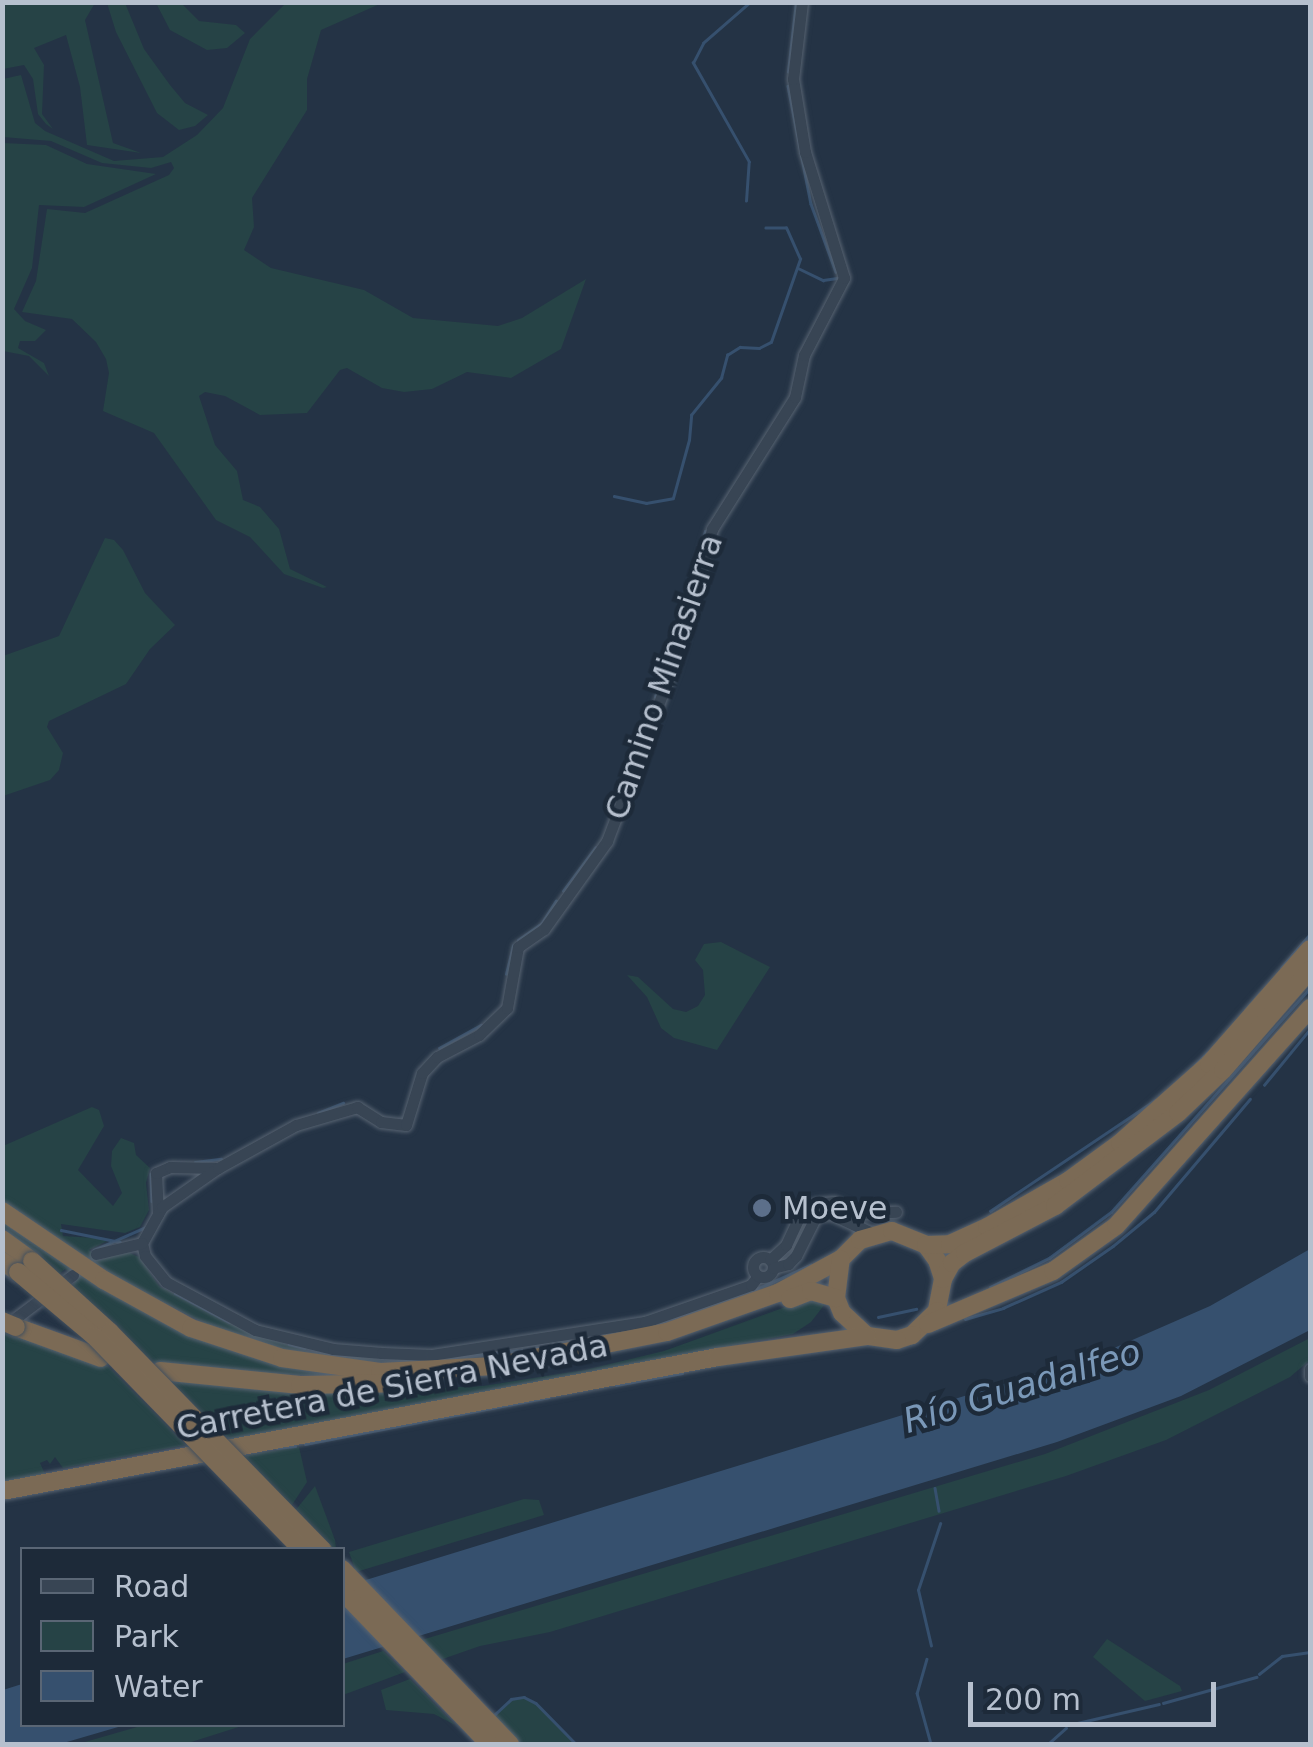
<!DOCTYPE html>
<html>
<head>
<meta charset="utf-8">
<style>
  body { margin:0 }
  #map { position:relative; width:1313px; height:1747px; overflow:hidden; background:#243345; font-family:"DejaVu Sans",sans-serif }
  div>[style] { position:absolute }
  .green>* { inset:0; background:#264346 }
  .water>* { inset:0; background:#36506e }
  .stream>* { height:2.5px; margin:-1.25px; padding:0 1.25px; transform-origin:1.25px; border-radius:1.25px; background:#36506e }
  .roads { filter:drop-shadow(0 0 2px #576371) drop-shadow(0 0 2px #576371) }
  .minor>* { height:11px; margin:-5.5px; padding:0 5.5px; transform-origin:5.5px; border-radius:5.5px; background:#384554 }
  .minor>.ring { margin:-5.5px; padding:0; box-sizing:content-box; background:none; border:11px solid #384554; border-radius:50% }
  .highway>* { height:18px; margin:-9px; padding:0 9px; transform-origin:9px; border-radius:9px; background:#7b6a55 }
  .bridges { filter:drop-shadow(0 0 2px #43505e) drop-shadow(0 0 2px #43505e) }
  .highway-bridge>* { height:18px; margin:-9px; padding:0 9px; transform-origin:9px; border-radius:9px; background:#7b6a55 }
  .dots>* { width:28px; height:28px; translate:-50% -50%; box-sizing:border-box; border:5px solid #1d2a39; border-radius:50% }
  span { translate:-50% -50%; white-space:nowrap; text-align:center; line-height:1.15; -webkit-text-stroke:9px #1d2a39; paint-order:stroke }
  .street-label { font-size:32px; color:#b6c0ce }
  .poi-label { font-size:32px; color:#b6c0ce }
  .left { translate:0 -50%; text-align:left }
  .water-label { font-size:35px; color:#7a98b8; font-style:italic }
  .frame { position:absolute; inset:0; border:5px solid #b6c0ce; pointer-events:none }
  .legend { position:absolute; left:20px; top:1547px; width:325px; height:180px; box-sizing:border-box; background:#1d2a39; border:2px solid #5a6675; margin:0; padding:12px 18px; list-style:none; font-size:30px; color:#b6c0ce }
  .legend li { display:flex; align-items:center; gap:20px; height:50px }
  .legend b { width:50px; border:2px solid #5a6675 }
  .scale { position:absolute; left:968px; top:1682px; width:248px; height:45px; box-sizing:border-box; border:5px solid #b6c0ce; border-top:0; padding-left:12px; font-size:30px; line-height:35px; white-space:nowrap; color:#b6c0ce; -webkit-text-stroke:8px #1d2a39; paint-order:stroke }
</style>
</head>
<body>
<div id="map">
  <div class="green">
    <div style="clip-path:polygon(3px 2px,95px 3px,85px 20px,113px 143px,141px 153px,87px 145px,80px 87px,66px 35px,34px 48px,44px 65px,42px 114px,53px 129px,46px 124px,38px 114px,33px 79px,24px 65px,3px 69px)"></div>
    <div style="clip-path:polygon(107px 3px,125px 3px,144px 49px,170px 85px,185px 103px,208px 115px,195px 126px,179px 130px,157px 113px,116px 32px)"></div>
    <div style="clip-path:polygon(156px 3px,181px 3px,199px 21px,236px 25px,245px 33px,227px 48px,207px 50px,170px 30px)"></div>
    <div style="clip-path:polygon(286px 3px,382px 3px,321px 30px,307px 79px,307px 110px,252px 198px,254px 227px,244px 250px,271px 268px,364px 290px,413px 318px,498px 326px,522px 318px,586px 279px,561px 349px,511px 378px,467px 372px,432px 389px,404px 392px,382px 388px,347px 368px,340px 370px,307px 413px,260px 415px,225px 396px,205px 392px,199px 396px,215px 445px,237px 471px,243px 500px,260px 507px,279px 529px,290px 569px,327px 587px,323px 588px,284px 574px,250px 537px,216px 520px,154px 433px,103px 411px,109px 373px,106px 359px,96px 342px,72px 319px,22px 312px,36px 281px,47px 209px,85px 213px,169px 175px,174px 168px,171px 162px,151px 168px,102px 163px,51px 141px,3px 137px,3px 79px,21px 75px,35px 123px,45px 131px,114px 161px,163px 157px,197px 135px,223px 108px,250px 39px)"></div>
    <div style="clip-path:polygon(3px 143px,46px 145px,87px 164px,156px 174px,84px 207px,39px 205px,32px 268px,14px 309px,25px 321px,46px 330px,35px 341px,20px 341px,18px 348px,44px 363px,49px 376px,29px 356px,3px 351px)"></div>
    <div style="clip-path:polygon(105px 538px,114px 540px,123px 550px,145px 593px,175px 625px,150px 649px,126px 684px,49px 721px,47px 727px,63px 753px,59px 770px,50px 780px,3px 796px,3px 656px,59px 636px)"></div>
    <div style="clip-path:polygon(721px 942px,770px 967px,717px 1050px,674px 1038px,661px 1028px,647px 997px,627px 975px,638px 977px,673px 1009px,686px 1012px,698px 1006px,705px 995px,703px 970px,695px 960px,704px 944px)"></div>
    <div style="clip-path:polygon(92px 1107px,99px 1110px,104px 1126px,78px 1170px,113px 1206px,122px 1193px,111px 1166px,112px 1151px,121px 1138px,134px 1143px,136px 1155px,150px 1168px,146px 1183px,149px 1210px,140px 1227px,125px 1233px,61px 1224px,63px 1236px,111px 1239px,89px 1250px,101px 1260px,125px 1251px,139px 1257px,159px 1286px,249px 1333px,311px 1352px,396px 1362px,335px 1360px,277px 1349px,212px 1327px,125px 1283px,3px 1203px,3px 1146px)"></div>
    <div style="clip-path:polygon(2px 1218px,125px 1300px,369px 1377px,233px 1373px,149px 1362px,71px 1287px,78px 1278px,65px 1269px,57px 1276px,3px 1227px)"></div>
    <div style="clip-path:polygon(810px 1298px,825px 1304px,811px 1322px,793px 1334px,225px 1442px,164px 1378px,323px 1393px,483px 1386px,585px 1370px,664px 1351px)"></div>
    <div style="clip-path:polygon(7px 1332px,108px 1366px,186px 1445px,63px 1468px,55px 1457px,50px 1464px,47px 1460px,40px 1463px,45px 1474px,3px 1483px,2px 1334px)"></div>
    <div style="clip-path:polygon(1310px 1338px,1310px 1360px,1290px 1377px,1166px 1440px,1066px 1476px,550px 1632px,480px 1646px,437px 1661px,418px 1641px,1045px 1454px,1209px 1390px)"></div>
    <div style="clip-path:polygon(299px 1447px,307px 1482px,290px 1508px,239px 1456px)"></div>
    <div style="clip-path:polygon(315px 1486px,335px 1540px,336px 1548px,330px 1549px,294px 1512px)"></div>
    <div style="clip-path:polygon(524px 1499px,539px 1500px,544px 1515px,356px 1572px,349px 1552px)"></div>
    <div style="clip-path:polygon(1107px 1639px,1180px 1686px,1182px 1691px,1145px 1701px,1093px 1657px)"></div>
    <div style="clip-path:polygon(383px 1651px,405px 1672px,343px 1695px,343px 1664px)"></div>
    <div style="clip-path:polygon(410px 1679px,455px 1725px,434px 1714px,386px 1710px,381px 1690px)"></div>
    <div style="clip-path:polygon(525px 1698px,539px 1707px,574px 1744px,519px 1744px,493px 1719px,511px 1700px)"></div>
    <div style="clip-path:polygon(144px 1725px,144px 1724px,245px 1725px,185px 1744px,78px 1744px)"></div>
  </div>
  <div class="water">
    <div style="clip-path:polygon(1310px 1249px,1310px 1330px,1181px 1396px,1057px 1442px,343px 1659px,343px 1587px,1098px 1355px,1210px 1306px)"></div>
    <div style="clip-path:polygon(22px 1684px,22px 1724px,125px 1725px,60px 1744px,3px 1744px,3px 1690px)"></div>
  </div>
  <div class="stream">
    <div style="left:788px;top:72px;width:70px;rotate:-83.5deg"></div>
    <div style="left:788px;top:86px;width:120px;rotate:79deg"></div>
    <div style="left:811px;top:204px;width:72px;rotate:69.8deg"></div>
    <div style="left:746px;top:201px;width:39px;rotate:-86deg"></div>
    <div style="left:749px;top:162px;width:114px;rotate:-119.5deg"></div>
    <div style="left:693px;top:63px;width:22px;rotate:-63deg"></div>
    <div style="left:703px;top:43px;width:62px;rotate:-41.1deg"></div>
    <div style="left:798px;top:268px;width:28px;rotate:26deg"></div>
    <div style="left:823px;top:280px;width:14px;rotate:-8deg"></div>
    <div style="left:614px;top:496px;width:33px;rotate:12deg"></div>
    <div style="left:646px;top:503px;width:27px;rotate:-10deg"></div>
    <div style="left:673px;top:498px;width:60px;rotate:-74.6deg"></div>
    <div style="left:689px;top:440px;width:25px;rotate:-85deg"></div>
    <div style="left:691px;top:415px;width:48px;rotate:-51deg"></div>
    <div style="left:721px;top:378px;width:24px;rotate:-75deg"></div>
    <div style="left:727px;top:355px;width:15px;rotate:-32deg"></div>
    <div style="left:740px;top:347px;width:19px;rotate:3deg"></div>
    <div style="left:759px;top:348px;width:13px;rotate:-27deg"></div>
    <div style="left:771px;top:342px;width:88px;rotate:-70.7deg"></div>
    <div style="left:800px;top:259px;width:34px;rotate:-114deg"></div>
    <div style="left:786px;top:228px;width:20px;rotate:180deg"></div>
    <div style="left:655px;top:697px;width:173px;rotate:-73.2deg"></div>
    <div style="left:563px;top:891px;width:54px;rotate:-53.3deg"></div>
    <div style="left:518px;top:940px;width:29px;rotate:-35deg"></div>
    <div style="left:542px;top:923px;width:26px;rotate:-58deg"></div>
    <div style="left:1281px;top:968px;width:45px;rotate:-49.5deg"></div>
    <div style="left:506px;top:974px;width:29px;rotate:-76deg"></div>
    <div style="left:1245px;top:1010px;width:23px;rotate:-49deg"></div>
    <div style="left:439px;top:1048px;width:48px;rotate:-28.7deg"></div>
    <div style="left:1195px;top:1065px;width:17px;rotate:-45deg"></div>
    <div style="left:1264px;top:1085px;width:72px;rotate:-50.6deg"></div>
    <div style="left:318px;top:1113px;width:27px;rotate:-22deg"></div>
    <div style="left:195px;top:1162px;width:26px;rotate:-7deg"></div>
    <div style="left:151px;top:1174px;width:27px;rotate:88deg"></div>
    <div style="left:990px;top:1211px;width:199px;rotate:-33.9deg"></div>
    <div style="left:61px;top:1230px;width:60px;rotate:11.5deg"></div>
    <div style="left:94px;top:1250px;width:57px;rotate:-23.9deg"></div>
    <div style="left:990px;top:1287px;width:66px;rotate:-26.2deg"></div>
    <div style="left:1049px;top:1258px;width:77px;rotate:-36.6deg"></div>
    <div style="left:1111px;top:1212px;width:300px;rotate:-48.4deg"></div>
    <div style="left:175px;top:1293px;width:61px;rotate:28.2deg"></div>
    <div style="left:878px;top:1317px;width:39px;rotate:-12deg"></div>
    <div style="left:673px;top:1318px;width:83px;rotate:-18.9deg"></div>
    <div style="left:752px;top:1291px;width:64px;rotate:-24.1deg"></div>
    <div style="left:965px;top:1319px;width:40px;rotate:-16deg"></div>
    <div style="left:1003px;top:1308px;width:64px;rotate:-24.1deg"></div>
    <div style="left:1061px;top:1282px;width:63px;rotate:-34.7deg"></div>
    <div style="left:1113px;top:1246px;width:53px;rotate:-39.7deg"></div>
    <div style="left:1154px;top:1212px;width:148px;rotate:-49.7deg"></div>
    <div style="left:289px;top:1344px;width:16px;rotate:14deg"></div>
    <div style="left:442px;top:1359px;width:97px;rotate:-6.5deg"></div>
    <div style="left:538px;top:1348px;width:91px;rotate:-10.8deg"></div>
    <div style="left:616px;top:1385px;width:67px;rotate:-10.3deg"></div>
    <div style="left:305px;top:1444px;width:248px;rotate:-10.9deg"></div>
    <div style="left:277px;top:1448px;width:18px;rotate:-6deg"></div>
    <div style="left:935px;top:1488px;width:23px;rotate:80deg"></div>
    <div style="left:931px;top:1646px;width:57px;rotate:-103.1deg"></div>
    <div style="left:918px;top:1590px;width:70px;rotate:-71.6deg"></div>
    <div style="left:927px;top:1659px;width:35px;rotate:106deg"></div>
    <div style="left:917px;top:1693px;width:53px;rotate:74.6deg"></div>
    <div style="left:1259px;top:1674px;width:29px;rotate:-38deg"></div>
    <div style="left:1282px;top:1656px;width:28px;rotate:-8deg"></div>
    <div style="left:1163px;top:1703px;width:97px;rotate:-15.6deg"></div>
    <div style="left:492px;top:1717px;width:26px;rotate:-43deg"></div>
    <div style="left:511px;top:1699px;width:13px;rotate:-9deg"></div>
    <div style="left:524px;top:1697px;width:13px;rotate:27deg"></div>
    <div style="left:536px;top:1703px;width:57px;rotate:45.7deg"></div>
    <div style="left:1073px;top:1724px;width:88px;rotate:-13.1deg"></div>
    <div style="left:1048px;top:1744px;width:24px;rotate:-42deg"></div>
  </div>
  <div class="roads">
    <div class="minor">
      <div style="left:158px;top:1214px;width:41px;rotate:-92.8deg"></div>
      <div style="left:156px;top:1173px;width:15px;rotate:-23deg"></div>
      <div style="left:170px;top:1167px;width:48px;rotate:1.2deg"></div>
      <div style="left:142px;top:1243px;width:41px;rotate:-60.9deg"></div>
      <div style="left:162px;top:1207px;width:68px;rotate:-34.9deg"></div>
      <div style="left:218px;top:1168px;width:89px;rotate:-28.9deg"></div>
      <div style="left:296px;top:1125px;width:64px;rotate:-16.4deg"></div>
      <div style="left:357px;top:1107px;width:28px;rotate:32deg"></div>
      <div style="left:381px;top:1122px;width:25px;rotate:7deg"></div>
      <div style="left:406px;top:1125px;width:54px;rotate:-72.9deg"></div>
      <div style="left:422px;top:1073px;width:22px;rotate:-47deg"></div>
      <div style="left:437px;top:1057px;width:47px;rotate:-27.6deg"></div>
      <div style="left:479px;top:1035px;width:39px;rotate:-44deg"></div>
      <div style="left:507px;top:1008px;width:62px;rotate:-79.8deg"></div>
      <div style="left:518px;top:947px;width:32px;rotate:-35deg"></div>
      <div style="left:544px;top:929px;width:108px;rotate:-54.4deg"></div>
      <div style="left:607px;top:841px;width:185px;rotate:-69.4deg"></div>
      <div style="left:672px;top:668px;width:145px;rotate:-73.9deg"></div>
      <div style="left:712px;top:529px;width:156px;rotate:-57.8deg"></div>
      <div style="left:795px;top:397px;width:43px;rotate:-77.9deg"></div>
      <div style="left:804px;top:355px;width:87px;rotate:-62.5deg"></div>
      <div style="left:844px;top:278px;width:132px;rotate:-107.2deg"></div>
      <div style="left:805px;top:152px;width:74px;rotate:-99.3deg"></div>
      <div style="left:793px;top:79px;width:78px;rotate:-83.3deg"></div>
      <div style="left:142px;top:1243px;width:13px;rotate:77deg"></div>
      <div style="left:145px;top:1256px;width:33px;rotate:51deg"></div>
      <div style="left:166px;top:1282px;width:101px;rotate:28.3deg"></div>
      <div style="left:255px;top:1330px;width:80px;rotate:13.7deg"></div>
      <div style="left:333px;top:1349px;width:49px;rotate:4.7deg"></div>
      <div style="left:382px;top:1353px;width:49px;rotate:2.3deg"></div>
      <div style="left:431px;top:1355px;width:217px;rotate:-8.8deg"></div>
      <div style="left:645px;top:1322px;width:112px;rotate:-19.2deg"></div>
      <div style="left:751px;top:1285px;width:11px;rotate:-52deg"></div>
      <div style="left:96px;top:1254px;width:47px;rotate:-13.4deg"></div>
      <div class="ring" style="left:753px;top:1257px;width:9px;height:9px"></div>
      <div style="left:770px;top:1260px;width:22px;rotate:-43deg"></div>
      <div style="left:786px;top:1245px;width:33px;rotate:-65deg"></div>
      <div style="left:800px;top:1215px;width:19px;rotate:-36deg"></div>
      <div style="left:815px;top:1204px;width:19px;rotate:-6deg"></div>
      <div style="left:834px;top:1202px;width:28px;rotate:23deg"></div>
      <div style="left:860px;top:1213px;width:36px;rotate:-2deg"></div>
      <div style="left:773px;top:1268px;width:16px;rotate:-15deg"></div>
      <div style="left:788px;top:1264px;width:11px;rotate:-45deg"></div>
      <div style="left:796px;top:1256px;width:45px;rotate:-63.4deg"></div>
      <div style="left:816px;top:1216px;width:15px;rotate:-8deg"></div>
      <div style="left:831px;top:1214px;width:47px;rotate:24.9deg"></div>
      <div style="left:5px;top:1326px;width:85px;rotate:-36.9deg"></div>
      <div style="left:1310px;top:1369px;width:7px;rotate:90deg"></div>
    </div>
    <div class="highway">
      <div style="left:2px;top:1211px;width:123px;rotate:34.1deg"></div>
      <div style="left:104px;top:1280px;width:99px;rotate:28.9deg"></div>
      <div style="left:191px;top:1328px;width:96px;rotate:18.2deg"></div>
      <div style="left:282px;top:1358px;width:99px;rotate:8.1deg"></div>
      <div style="left:380px;top:1372px;width:115px;rotate:-3deg"></div>
      <div style="left:495px;top:1366px;width:175px;rotate:-11.2deg"></div>
      <div style="left:667px;top:1332px;width:118px;rotate:-19.4deg"></div>
      <div style="left:778px;top:1293px;width:72px;rotate:-28.4deg"></div>
      <div style="left:841px;top:1259px;width:27px;rotate:-45deg"></div>
      <div style="left:860px;top:1240px;width:33px;rotate:-16deg"></div>
      <div style="left:892px;top:1231px;width:37px;rotate:22deg"></div>
      <div style="left:926px;top:1245px;width:19px;rotate:54deg"></div>
      <div style="left:937px;top:1260px;width:20px;rotate:72deg"></div>
      <div style="left:943px;top:1279px;width:33px;rotate:101deg"></div>
      <div style="left:937px;top:1311px;width:35px;rotate:136deg"></div>
      <div style="left:912px;top:1335px;width:16px;rotate:162deg"></div>
      <div style="left:897px;top:1340px;width:30px;rotate:-172deg"></div>
      <div style="left:867px;top:1336px;width:34px;rotate:-137deg"></div>
      <div style="left:842px;top:1313px;width:16px;rotate:-112deg"></div>
      <div style="left:836px;top:1298px;width:39px;rotate:-83deg"></div>
      <div style="left:2px;top:1239px;width:37px;rotate:36deg"></div>
      <div style="left:926px;top:1245px;width:24px;rotate:-2deg"></div>
      <div style="left:950px;top:1244px;width:41px;rotate:-24.7deg"></div>
      <div style="left:987px;top:1227px;width:93px;rotate:-29.6deg"></div>
      <div style="left:1068px;top:1181px;width:64px;rotate:-36.2deg"></div>
      <div style="left:1120px;top:1143px;width:119px;rotate:-41.6deg"></div>
      <div style="left:1209px;top:1064px;width:153px;rotate:-48.7deg"></div>
      <div style="left:2px;top:1261px;width:19px;rotate:35deg"></div>
      <div style="left:943px;top:1279px;width:18px;rotate:-61deg"></div>
      <div style="left:952px;top:1263px;width:16px;rotate:-38deg"></div>
      <div style="left:965px;top:1253px;width:102px;rotate:-27.6deg"></div>
      <div style="left:1055px;top:1206px;width:154px;rotate:-37.1deg"></div>
      <div style="left:1178px;top:1113px;width:62px;rotate:-43.7deg"></div>
      <div style="left:1223px;top:1070px;width:133px;rotate:-49deg"></div>
      <div style="left:790px;top:1299px;width:22px;rotate:-21deg"></div>
      <div style="left:811px;top:1291px;width:26px;rotate:16deg"></div>
      <div style="left:928px;top:1324px;width:136px;rotate:-23deg"></div>
      <div style="left:1053px;top:1271px;width:77px;rotate:-35.5deg"></div>
      <div style="left:1116px;top:1226px;width:292px;rotate:-48.3deg"></div>
      <div style="left:16px;top:1327px;width:90px;rotate:20deg"></div>
      <div style="left:160px;top:1371px;width:141px;rotate:5.7deg"></div>
      <div style="left:300px;top:1385px;width:110px;rotate:-1deg"></div>
      <div style="left:2px;top:1491px;width:728px;rotate:-10.6deg"></div>
      <div style="left:718px;top:1357px;width:150px;rotate:-8deg"></div>
      <div style="left:342px;top:1569px;width:243px;rotate:46.2deg"></div>
      <div style="left:342px;top:1591px;width:212px;rotate:46.1deg"></div>
    </div>
  </div>
  <div class="bridges">
    <div class="highway-bridge">
      <div style="left:32px;top:1261px;width:105px;rotate:42.3deg"></div>
      <div style="left:110px;top:1332px;width:305px;rotate:45.7deg"></div>
      <div style="left:18px;top:1272px;width:99px;rotate:40.1deg"></div>
      <div style="left:94px;top:1336px;width:298px;rotate:45.8deg"></div>
      <div style="left:2px;top:1321px;width:15px;rotate:23deg"></div>
    </div>
  </div>
  <div class="dots">
    <div style="left:762px;top:1208px;background:#5c6f8a"></div>
  </div>
  <div class="street-label">
    <span style="left:664px;top:677px;rotate:-71deg">Camino Minasierra</span>
    <span style="left:392px;top:1387px;rotate:-11deg">Carretera de Sierra Nevada</span>
  </div>
  <div class="poi-label">
    <span class="left" style="left:782px;top:1208px">Moeve</span>
  </div>
  <div class="water-label">
    <span style="left:1022px;top:1386px;rotate:-17deg">Río Guadalfeo</span>
  </div>
  <div class="frame"></div>
  <ul class="legend">
  <li><b style="height:12px;background:#384554"></b>Road</li>
  <li><b style="height:28px;background:#264346"></b>Park</li>
  <li><b style="height:28px;background:#36506e"></b>Water</li>
  </ul>
  <div class="scale">200 m</div>
</div>
</body>
</html>
